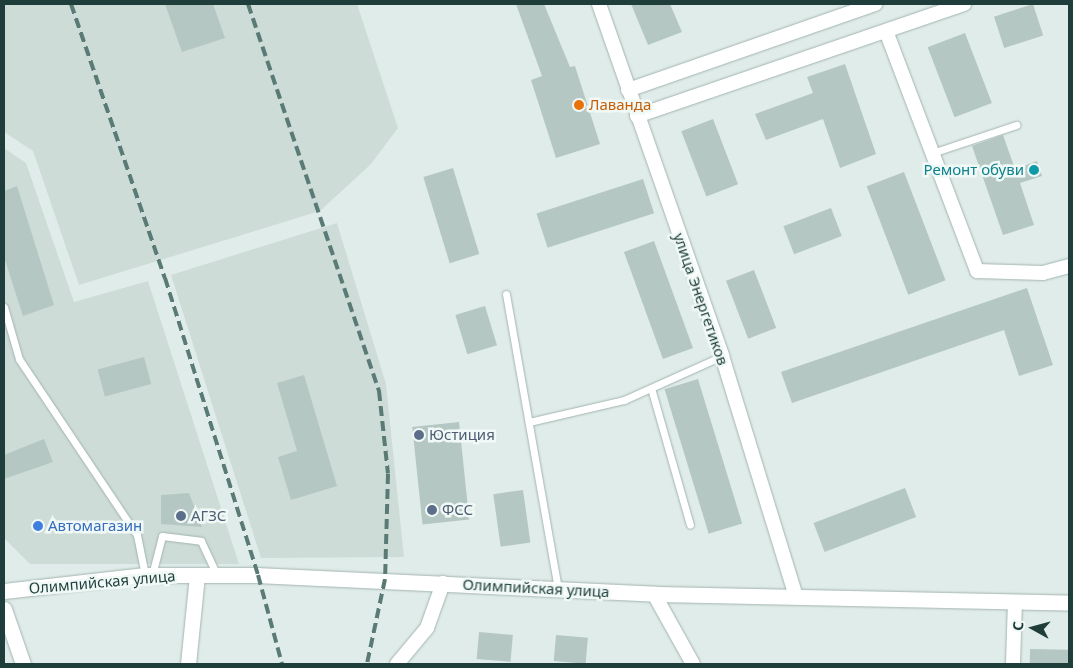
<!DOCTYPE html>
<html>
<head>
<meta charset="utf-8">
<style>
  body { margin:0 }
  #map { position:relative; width:1073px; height:668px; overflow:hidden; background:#e0ece9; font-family:"Noto Sans",sans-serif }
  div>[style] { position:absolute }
  .built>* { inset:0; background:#cedcd8 }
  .building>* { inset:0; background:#b5c7c2; transform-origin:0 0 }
  .roads { filter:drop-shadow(0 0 1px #a2b4b1) drop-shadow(0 0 1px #a2b4b1) }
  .service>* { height:7px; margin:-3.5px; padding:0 3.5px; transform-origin:3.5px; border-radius:3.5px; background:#fff }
  .minor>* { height:14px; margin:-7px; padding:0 7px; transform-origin:7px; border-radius:7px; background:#fff }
  .tertiary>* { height:15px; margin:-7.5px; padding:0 7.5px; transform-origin:7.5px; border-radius:7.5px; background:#fff }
  .secondary>* { height:15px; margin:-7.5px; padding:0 7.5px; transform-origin:7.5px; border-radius:7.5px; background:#fff }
  .rail>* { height:4px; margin-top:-2px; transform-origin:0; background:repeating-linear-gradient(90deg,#5a7a76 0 10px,transparent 0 15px) }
  .dots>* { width:14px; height:14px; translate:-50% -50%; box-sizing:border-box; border:2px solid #f1f9f6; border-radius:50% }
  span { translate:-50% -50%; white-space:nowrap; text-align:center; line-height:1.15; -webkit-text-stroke:5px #f1f9f6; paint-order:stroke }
  .food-label { font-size:15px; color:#c56008 }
  .left { translate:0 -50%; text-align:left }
  .culture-label { font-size:15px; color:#0d838f }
  .right { translate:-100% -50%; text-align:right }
  .street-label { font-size:15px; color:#1f3e3b }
  .service-label { font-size:15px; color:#4e5e75 }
  .shop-label { font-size:15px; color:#366cbe }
  .frame { position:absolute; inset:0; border:5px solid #1f3e3b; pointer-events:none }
  .north { position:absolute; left:1008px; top:603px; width:50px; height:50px; -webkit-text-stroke:4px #f1f9f6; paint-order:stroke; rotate:277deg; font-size:14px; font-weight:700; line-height:20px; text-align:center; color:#1f3e3b }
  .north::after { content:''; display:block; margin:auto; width:18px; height:22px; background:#1f3e3b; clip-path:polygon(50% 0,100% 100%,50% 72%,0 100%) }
</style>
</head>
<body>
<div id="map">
  <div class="built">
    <div style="clip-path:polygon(4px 4px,357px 4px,398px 128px,371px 164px,320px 211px,79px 285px,33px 151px,4px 132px)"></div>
    <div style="clip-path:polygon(4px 148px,26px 163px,74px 302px,148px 281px,239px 564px,30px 564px,4px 538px)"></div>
    <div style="clip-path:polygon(337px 223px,386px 384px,404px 557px,261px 558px,171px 275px)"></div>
  </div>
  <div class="building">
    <div style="clip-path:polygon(165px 4px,213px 4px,225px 38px,182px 52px)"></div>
    <div style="clip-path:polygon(516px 4px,544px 4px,570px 67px,575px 66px,600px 144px,556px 158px,531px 80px,542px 76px)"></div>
    <div style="clip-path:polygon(631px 4px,670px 4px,682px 32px,648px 45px)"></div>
    <div style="left:1033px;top:4px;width:33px;height:41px;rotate:72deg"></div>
    <div style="left:965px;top:33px;width:75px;height:40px;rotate:69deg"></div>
    <div style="clip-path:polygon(845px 64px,876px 154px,840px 168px,823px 119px,766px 140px,755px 114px,813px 93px,807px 77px)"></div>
    <div style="left:713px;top:119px;width:70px;height:34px;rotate:69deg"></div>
    <div style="clip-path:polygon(1003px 135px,1015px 169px,1037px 161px,1042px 176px,1020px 183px,1034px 225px,1003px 235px,972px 146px)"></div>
    <div style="left:453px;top:168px;width:90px;height:31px;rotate:73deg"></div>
    <div style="left:904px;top:172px;width:116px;height:40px;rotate:69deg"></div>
    <div style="left:643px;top:179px;width:36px;height:112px;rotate:72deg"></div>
    <div style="clip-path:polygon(17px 186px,54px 305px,23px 316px,4px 257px,4px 191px)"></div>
    <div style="left:831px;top:208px;width:30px;height:51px;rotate:69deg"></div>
    <div style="left:654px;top:241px;width:114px;height:32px;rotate:70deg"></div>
    <div style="left:754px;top:270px;width:62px;height:30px;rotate:69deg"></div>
    <div style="clip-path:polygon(1027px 288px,1053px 365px,1019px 376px,1004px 330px,792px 403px,781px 372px)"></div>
    <div style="left:485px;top:306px;width:41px;height:31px;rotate:73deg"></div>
    <div style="left:144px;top:357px;width:28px;height:48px;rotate:75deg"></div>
    <div style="clip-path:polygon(304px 375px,337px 486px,291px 500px,278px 457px,297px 451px,277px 383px)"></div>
    <div style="left:698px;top:379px;width:151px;height:35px;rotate:73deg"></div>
    <div style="left:459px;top:422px;width:98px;height:47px;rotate:84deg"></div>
    <div style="clip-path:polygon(44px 439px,53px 462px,4px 479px,4px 455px)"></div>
    <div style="left:905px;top:488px;width:31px;height:98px;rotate:69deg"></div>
    <div style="left:523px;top:490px;width:53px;height:30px;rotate:82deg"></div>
    <div style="clip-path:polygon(189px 493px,202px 527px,161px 524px,161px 495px)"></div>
    <div style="left:479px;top:632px;width:34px;height:27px;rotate:5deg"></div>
    <div style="left:556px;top:635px;width:32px;height:26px;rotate:5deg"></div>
    <div style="left:1030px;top:649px;width:39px;height:15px;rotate:1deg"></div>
  </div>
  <div class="roads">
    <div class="service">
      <div style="left:932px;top:153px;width:89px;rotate:-18.4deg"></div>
      <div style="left:506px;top:294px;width:301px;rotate:80deg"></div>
      <div style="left:4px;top:307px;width:54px;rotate:73.9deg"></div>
      <div style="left:19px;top:359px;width:212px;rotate:56.2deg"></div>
      <div style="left:137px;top:535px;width:41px;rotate:78.7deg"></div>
      <div style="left:651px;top:388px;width:142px;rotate:74.1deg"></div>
      <div style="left:529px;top:422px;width:98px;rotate:-13deg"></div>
      <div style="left:624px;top:400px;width:107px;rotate:-24.2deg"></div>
      <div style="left:152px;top:575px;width:40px;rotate:-75.6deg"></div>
      <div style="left:162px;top:536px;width:39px;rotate:7deg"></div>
      <div style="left:201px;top:541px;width:38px;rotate:65deg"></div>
    </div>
    <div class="minor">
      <div style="left:599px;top:4px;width:373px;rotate:70.7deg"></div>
      <div style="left:722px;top:356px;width:252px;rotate:72.9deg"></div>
      <div style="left:886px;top:31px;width:257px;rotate:69.2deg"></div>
      <div style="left:977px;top:271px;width:66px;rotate:1.7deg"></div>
      <div style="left:1043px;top:273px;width:27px;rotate:-15deg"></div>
      <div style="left:628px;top:90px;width:262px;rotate:-19.2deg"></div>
      <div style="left:637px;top:116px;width:346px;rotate:-18.9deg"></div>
      <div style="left:654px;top:594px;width:80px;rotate:60.9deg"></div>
      <div style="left:397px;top:664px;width:47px;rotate:-50.2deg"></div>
      <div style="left:427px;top:628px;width:48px;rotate:-70.4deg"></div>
      <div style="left:1013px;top:664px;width:62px;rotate:-88.2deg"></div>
    </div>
    <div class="tertiary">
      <div style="left:4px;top:591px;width:142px;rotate:-6.5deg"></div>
      <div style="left:145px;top:575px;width:113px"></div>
      <div style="left:258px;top:575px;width:396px;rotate:2.7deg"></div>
      <div style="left:654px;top:594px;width:415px;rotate:1.2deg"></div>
      <div style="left:188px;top:664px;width:89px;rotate:-84.2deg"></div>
    </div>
    <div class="secondary">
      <div style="left:4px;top:609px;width:58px;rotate:70.9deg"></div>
    </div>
  </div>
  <div class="rail">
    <div style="left:71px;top:4px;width:290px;rotate:71.1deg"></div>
    <div style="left:165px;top:278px;width:311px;rotate:72.6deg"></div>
    <div style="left:258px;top:575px;width:92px;rotate:74.9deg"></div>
    <div style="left:248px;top:4px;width:409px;rotate:71.3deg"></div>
    <div style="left:379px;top:391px;width:83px;rotate:83.8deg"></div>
    <div style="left:388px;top:474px;width:105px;rotate:91.6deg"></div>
    <div style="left:385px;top:579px;width:87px;rotate:102deg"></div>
  </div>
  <div class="dots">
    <div style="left:579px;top:105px;background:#e8710a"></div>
    <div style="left:1034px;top:170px;background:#0f9aa8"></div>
    <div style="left:419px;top:435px;background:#5c6f8a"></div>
    <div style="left:432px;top:510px;background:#5c6f8a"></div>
    <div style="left:181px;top:516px;background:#5c6f8a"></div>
    <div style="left:38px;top:526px;background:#3f7fe0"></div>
  </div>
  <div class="food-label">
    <span class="left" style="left:589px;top:105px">Лаванда</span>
  </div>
  <div class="culture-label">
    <span class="right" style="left:1024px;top:170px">Ремонт обуви</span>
  </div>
  <div class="street-label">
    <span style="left:701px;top:299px;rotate:71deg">улица Энергетиков</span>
    <span style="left:102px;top:582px;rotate:-5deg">Олимпийская улица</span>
    <span style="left:536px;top:588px;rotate:3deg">Олимпийская улица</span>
  </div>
  <div class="service-label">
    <span class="left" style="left:429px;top:435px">Юстиция</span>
    <span class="left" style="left:442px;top:510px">ФСС</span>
    <span class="left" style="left:191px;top:516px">АГЗС</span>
  </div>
  <div class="shop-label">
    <span class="left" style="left:48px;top:526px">Автомагазин</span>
  </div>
  <div class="frame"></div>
  <div class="north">С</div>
</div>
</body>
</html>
